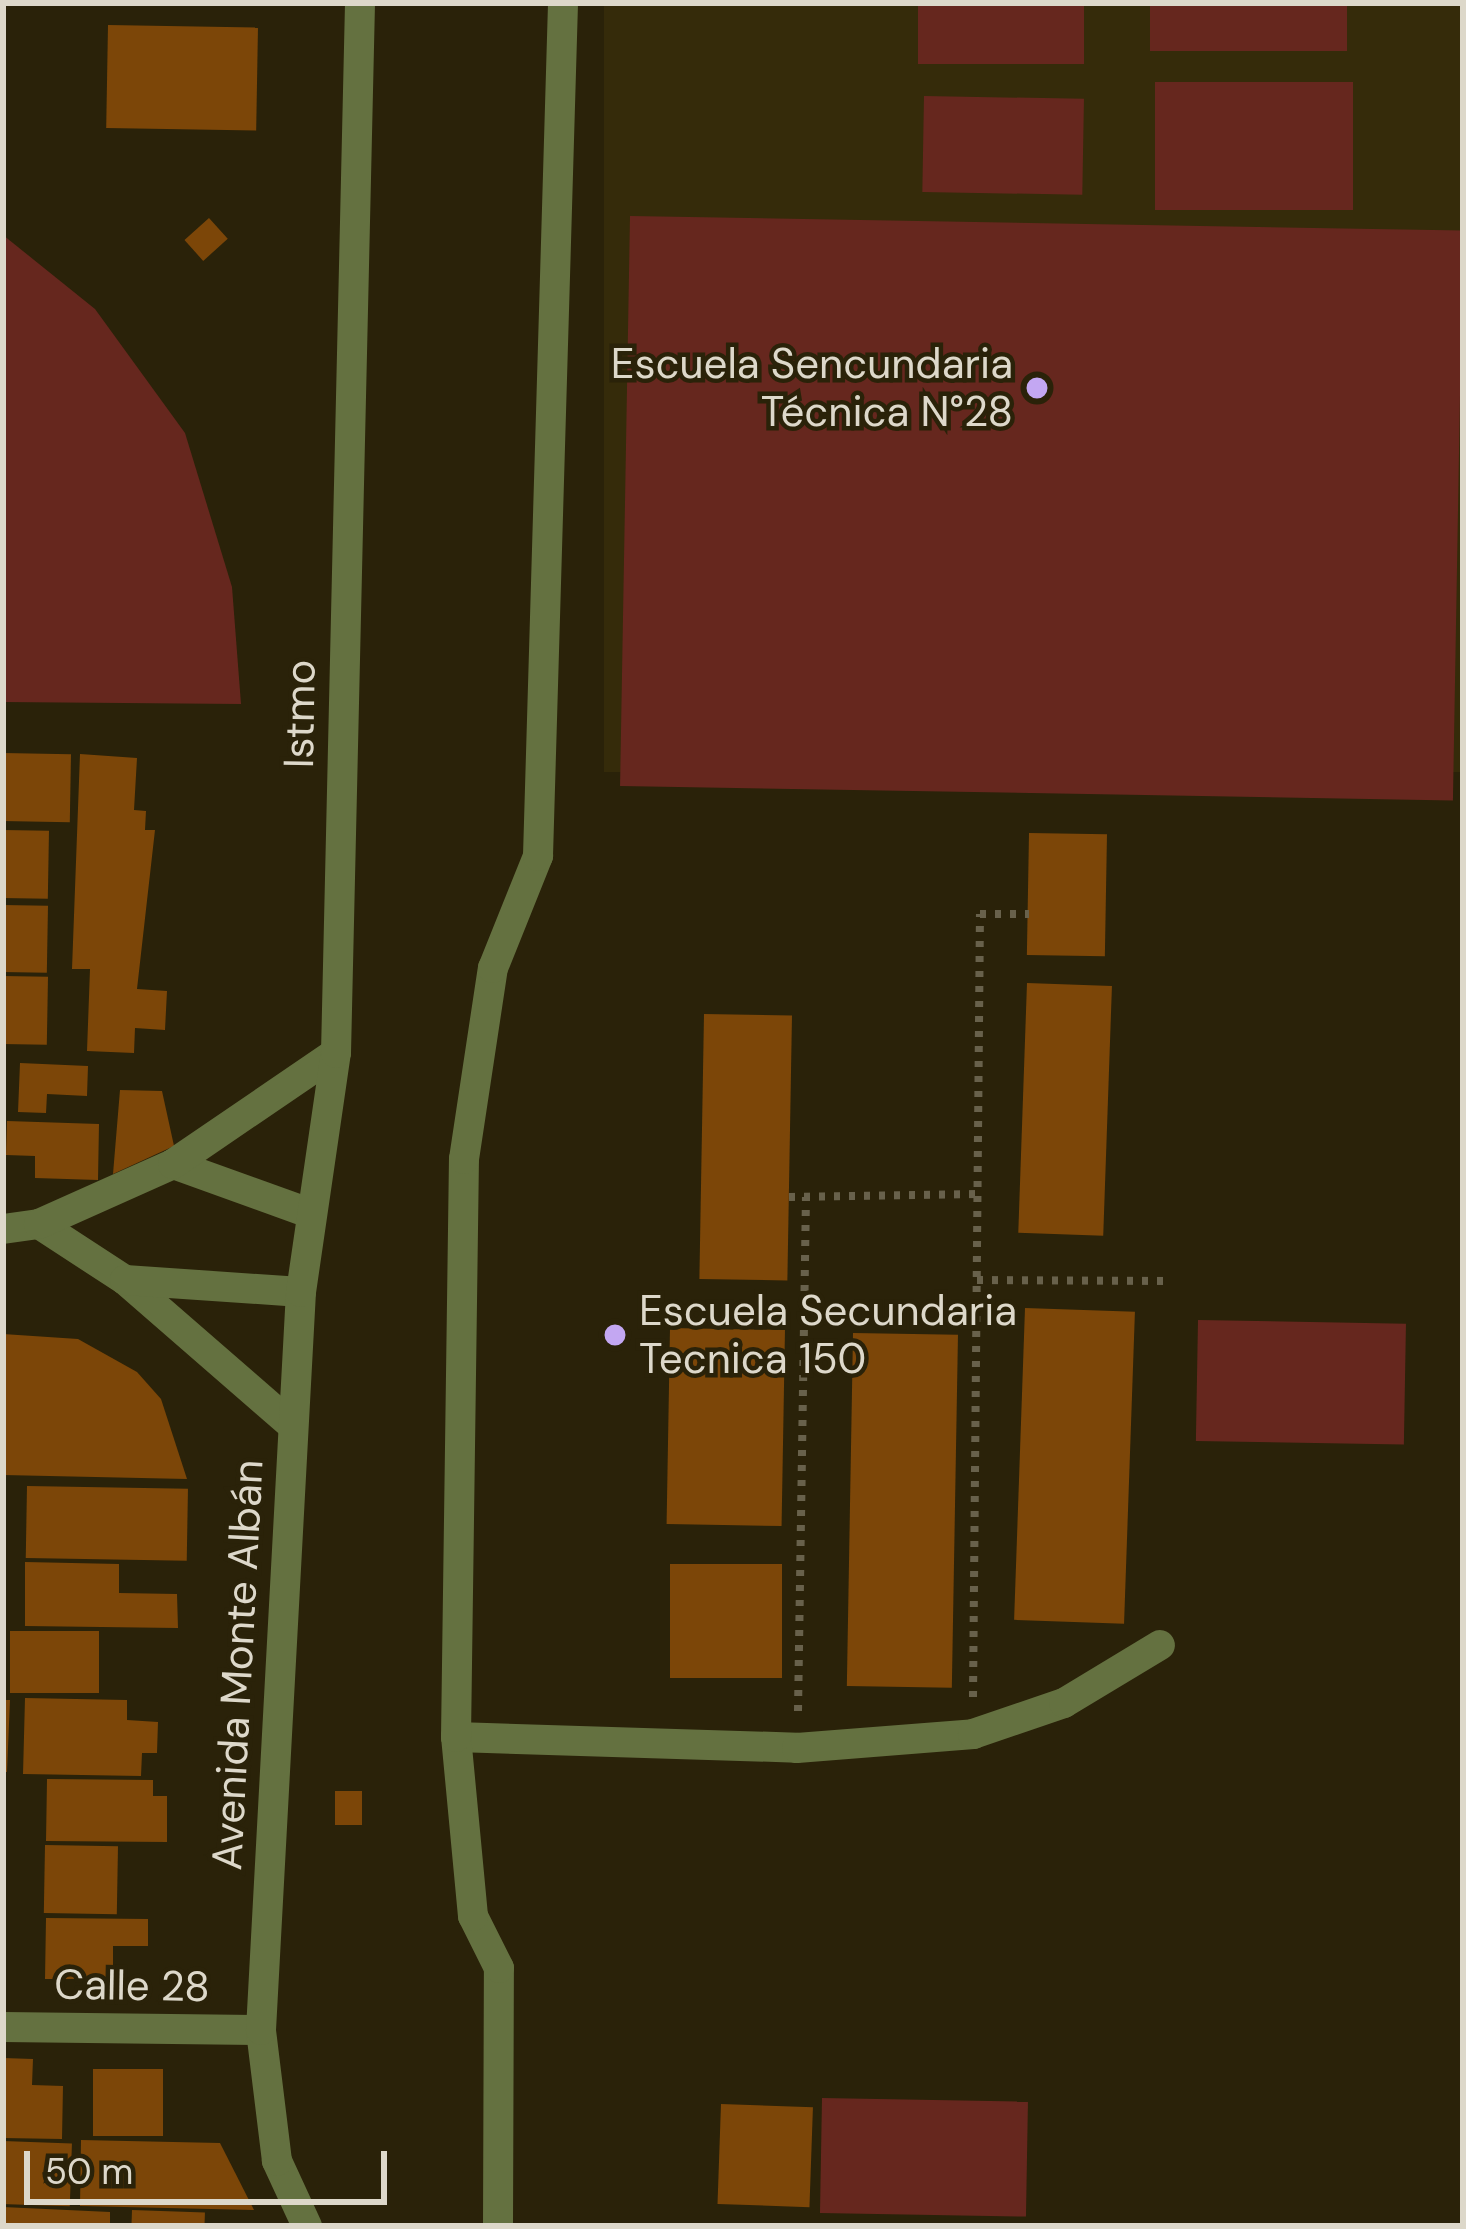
<!DOCTYPE html>
<html>
<head>
<meta charset="utf-8">
<style>
  body { margin:0 }
  #map { position:relative; width:1466px; height:2229px; overflow:hidden; background:#2a2209; font-family:"DM Sans",sans-serif }
  div>[style] { position:absolute }
  .built>* { inset:0; background:#352b0a; transform-origin:0 0 }
  .green>* { inset:0; background:#66271e; transform-origin:0 0 }
  .building>* { inset:0; background:#7c4608; transform-origin:0 0 }
  .path>* { height:8px; margin-top:-4px; transform-origin:0; background:repeating-linear-gradient(90deg,#68614b 0 6px,transparent 0 15px) }
  .minor>* { height:30px; margin:-15px; padding:0 15px; transform-origin:15px; border-radius:15px; background:#647140 }
  .dots>* { width:33px; height:33px; translate:-50% -50%; box-sizing:border-box; border:6px solid #2a2209; border-radius:50% }
  span { translate:-50% -50%; white-space:nowrap; text-align:center; line-height:1.15; -webkit-text-stroke:9px #2a2209; paint-order:stroke }
  .poi-label { font-size:42px; color:#ddd8ca }
  .right { translate:-100% -50%; text-align:right }
  .left { translate:0 -50%; text-align:left }
  .street-label { font-size:42px; color:#ddd8ca }
  .frame { position:absolute; inset:0; border:6px solid #ddd8ca; pointer-events:none }
  .scale { position:absolute; left:24px; top:2151px; width:363px; height:54px; box-sizing:border-box; border:6px solid #ddd8ca; border-top:0; padding-left:15px; font-size:36px; line-height:42px; white-space:nowrap; color:#ddd8ca; -webkit-text-stroke:9px #2a2209; paint-order:stroke }
</style>
</head>
<body>
<div id="map">
  <div class="built">
    <div style="left:604px;top:3px;width:859px;height:769px"></div>
  </div>
  <div class="green">
    <div style="left:918px;top:3px;width:166px;height:61px"></div>
    <div style="left:1150px;top:3px;width:197px;height:48px"></div>
    <div style="left:1155px;top:82px;width:198px;height:128px"></div>
    <div style="left:924px;top:96px;width:160px;height:96px;rotate:1deg"></div>
    <div style="left:630px;top:216px;width:833px;height:570px;rotate:1deg"></div>
    <div style="clip-path:polygon(3px 235px,95px 309px,185px 433px,232px 587px,241px 704px,3px 702px)"></div>
    <div style="left:1198px;top:1320px;width:208px;height:121px;rotate:1deg"></div>
    <div style="left:822px;top:2098px;width:206px;height:115px;rotate:1deg"></div>
  </div>
  <div class="building">
    <div style="left:108px;top:25px;width:150px;height:103px;rotate:1deg"></div>
    <div style="left:209px;top:218px;width:28px;height:33px;rotate:48deg"></div>
    <div style="left:3px;top:753px;width:68px;height:68px;rotate:1deg"></div>
    <div style="clip-path:polygon(80px 754px,137px 758px,134px 810px,146px 811px,145px 830px,155px 830px,137px 989px,167px 991px,165px 1030px,135px 1028px,134px 1053px,87px 1051px,90px 969px,72px 969px)"></div>
    <div style="left:3px;top:830px;width:46px;height:68px;rotate:1deg"></div>
    <div style="left:1029px;top:833px;width:78px;height:122px;rotate:1deg"></div>
    <div style="left:3px;top:905px;width:45px;height:67px;rotate:1deg"></div>
    <div style="left:3px;top:976px;width:45px;height:68px;rotate:1deg"></div>
    <div style="left:1027px;top:983px;width:85px;height:250px;rotate:2deg"></div>
    <div style="left:704px;top:1014px;width:88px;height:265px;rotate:1deg"></div>
    <div style="clip-path:polygon(20px 1063px,88px 1066px,87px 1096px,47px 1094px,46px 1113px,18px 1112px)"></div>
    <div style="clip-path:polygon(120px 1090px,162px 1091px,174px 1146px,113px 1174px)"></div>
    <div style="clip-path:polygon(7px 1121px,99px 1124px,98px 1180px,35px 1178px,35px 1156px,6px 1155px)"></div>
    <div style="left:1025px;top:1308px;width:110px;height:312px;rotate:2deg"></div>
    <div style="left:670px;top:1328px;width:115px;height:196px;rotate:1deg"></div>
    <div style="left:853px;top:1333px;width:105px;height:353px;rotate:1deg"></div>
    <div style="clip-path:polygon(3px 1334px,78px 1339px,137px 1372px,161px 1399px,187px 1479px,3px 1475px)"></div>
    <div style="left:27px;top:1486px;width:161px;height:72px;rotate:1deg"></div>
    <div style="clip-path:polygon(25px 1562px,119px 1564px,119px 1593px,177px 1594px,178px 1628px,25px 1626px)"></div>
    <div style="left:670px;top:1564px;width:112px;height:114px"></div>
    <div style="left:10px;top:1631px;width:89px;height:62px"></div>
    <div style="clip-path:polygon(25px 1698px,127px 1700px,127px 1720px,158px 1722px,157px 1753px,142px 1753px,141px 1776px,23px 1774px)"></div>
    <div style="clip-path:polygon(3px 1700px,10px 1700px,7px 1772px,3px 1772px)"></div>
    <div style="clip-path:polygon(47px 1779px,153px 1780px,153px 1796px,167px 1796px,167px 1842px,46px 1841px)"></div>
    <div style="left:335px;top:1791px;width:27px;height:34px"></div>
    <div style="left:45px;top:1845px;width:73px;height:68px;rotate:1deg"></div>
    <div style="clip-path:polygon(46px 1918px,148px 1919px,148px 1946px,113px 1946px,113px 1979px,45px 1979px)"></div>
    <div style="clip-path:polygon(3px 2058px,33px 2059px,32px 2085px,63px 2086px,62px 2139px,3px 2138px)"></div>
    <div style="left:93px;top:2069px;width:70px;height:67px"></div>
    <div style="left:721px;top:2104px;width:92px;height:100px;rotate:2deg"></div>
    <div style="clip-path:polygon(81px 2140px,220px 2143px,254px 2210px,80px 2206px)"></div>
    <div style="left:3px;top:2141px;width:69px;height:63px;rotate:2deg"></div>
    <div style="clip-path:polygon(3px 2207px,110px 2212px,110px 2226px,3px 2226px)"></div>
    <div style="left:132px;top:2210px;width:73px;height:16px;rotate:2deg"></div>
  </div>
  <div class="path">
    <div style="left:789px;top:1197px;width:189px;rotate:-0.9deg"></div>
    <div style="left:977px;top:1280px;width:192px;rotate:0.3deg"></div>
    <div style="left:973px;top:1697px;width:783px;rotate:-89.49deg"></div>
    <div style="left:980px;top:914px;width:49px"></div>
    <div style="left:798px;top:1711px;width:514px;rotate:-89.11deg"></div>
  </div>
  <div class="minor">
    <div style="left:173px;top:1164px;width:145px;rotate:19.8deg"></div>
    <div style="left:39px;top:1224px;width:103px;rotate:33.1deg"></div>
    <div style="left:125px;top:1280px;width:221px;rotate:41deg"></div>
    <div style="left:3px;top:1229px;width:36px;rotate:-8deg"></div>
    <div style="left:39px;top:1224px;width:147px;rotate:-24.1deg"></div>
    <div style="left:173px;top:1164px;width:197px;rotate:-34.3deg"></div>
    <div style="left:125px;top:1280px;width:176px;rotate:3.9deg"></div>
    <div style="left:456px;top:1737px;width:341px;rotate:1.8deg"></div>
    <div style="left:797px;top:1748px;width:177px;rotate:-4.5deg"></div>
    <div style="left:973px;top:1734px;width:96px;rotate:-18.8deg"></div>
    <div style="left:1064px;top:1703px;width:112px;rotate:-31.1deg"></div>
    <div style="left:3px;top:2027px;width:258px;rotate:0.7deg"></div>
    <div style="left:307px;top:2226px;width:72px;rotate:-114.8deg"></div>
    <div style="left:277px;top:2161px;width:132px;rotate:-97deg"></div>
    <div style="left:261px;top:2030px;width:739px;rotate:-86.9deg"></div>
    <div style="left:301px;top:1292px;width:242px;rotate:-81.7deg"></div>
    <div style="left:336px;top:1053px;width:1050px;rotate:-88.69deg"></div>
    <div style="left:498px;top:2226px;width:258px;rotate:-89.8deg"></div>
    <div style="left:499px;top:1968px;width:58px;rotate:-116.6deg"></div>
    <div style="left:473px;top:1916px;width:180px;rotate:-95.4deg"></div>
    <div style="left:456px;top:1737px;width:578px;rotate:-89.21deg"></div>
    <div style="left:464px;top:1159px;width:193px;rotate:-81.4deg"></div>
    <div style="left:493px;top:968px;width:121px;rotate:-68.1deg"></div>
    <div style="left:538px;top:856px;width:853px;rotate:-88.32deg"></div>
  </div>
  <div class="dots">
    <div style="left:1037px;top:388px;background:#c3a7f2"></div>
    <div style="left:615px;top:1335px;background:#c3a7f2"></div>
  </div>
  <div class="poi-label">
    <span class="right" style="left:1013px;top:388px">Escuela Sencundaria<br>Técnica N°28</span>
    <span class="left" style="left:639px;top:1335px">Escuela Secundaria<br>Tecnica 150</span>
  </div>
  <div class="street-label">
    <span style="left:300px;top:714px;rotate:-89deg">Istmo</span>
    <span style="left:238px;top:1665px;rotate:-87deg">Avenida Monte Albán</span>
    <span style="left:132px;top:1986px;rotate:1deg">Calle 28</span>
  </div>
  <div class="frame"></div>
  <div class="scale">50 m</div>
</div>
</body>
</html>
